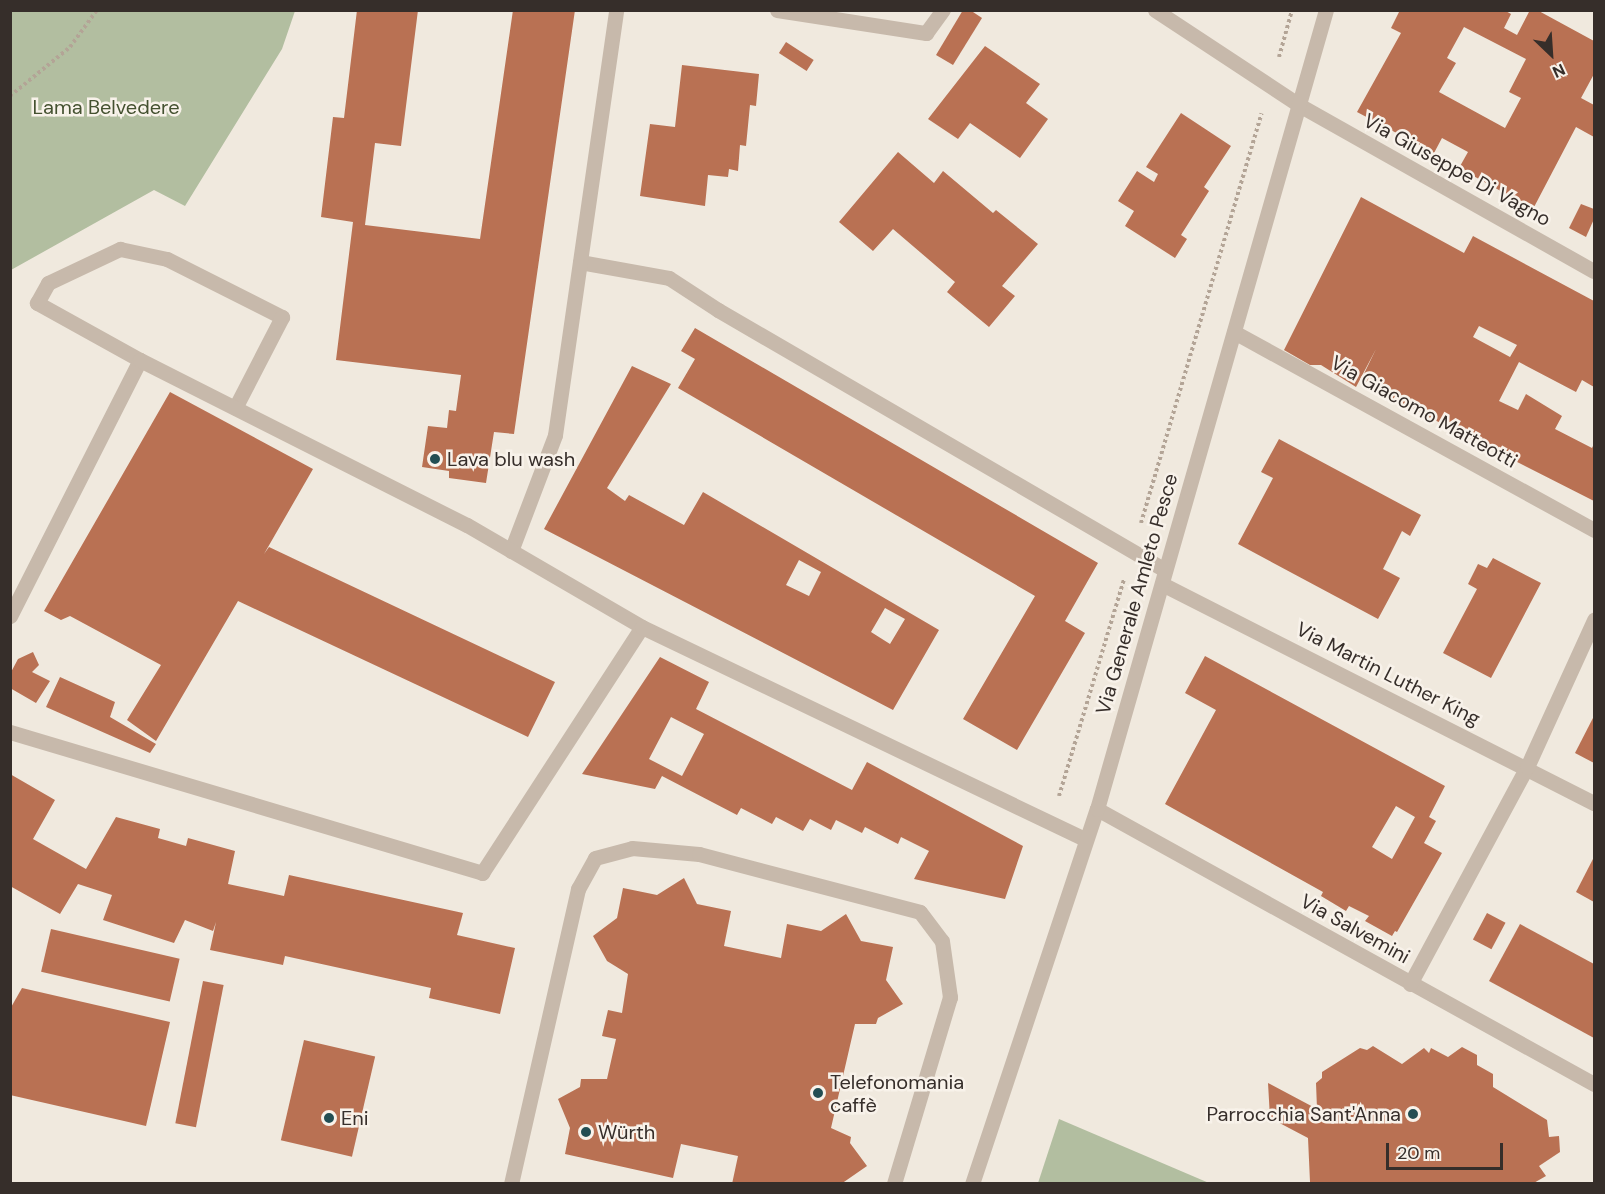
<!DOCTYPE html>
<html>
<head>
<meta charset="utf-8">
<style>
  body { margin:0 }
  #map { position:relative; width:1605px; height:1194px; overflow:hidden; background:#f0e9de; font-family:"DM Sans",sans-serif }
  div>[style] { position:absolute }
  .green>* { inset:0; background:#b2bea0 }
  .building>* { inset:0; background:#b97153; transform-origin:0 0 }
  .path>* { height:4px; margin-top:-2px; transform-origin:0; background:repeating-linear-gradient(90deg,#b3a496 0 3px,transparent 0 6px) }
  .service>* { height:15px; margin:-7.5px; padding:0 7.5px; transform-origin:7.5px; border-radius:7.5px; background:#c7b9ab }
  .minor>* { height:15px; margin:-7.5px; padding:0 7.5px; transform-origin:7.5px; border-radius:7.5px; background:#c7b9ab }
  .tertiary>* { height:15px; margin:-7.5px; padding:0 7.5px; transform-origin:7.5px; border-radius:7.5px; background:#c7b9ab }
  .dots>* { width:16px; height:16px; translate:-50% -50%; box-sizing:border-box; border:3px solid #f8f2ea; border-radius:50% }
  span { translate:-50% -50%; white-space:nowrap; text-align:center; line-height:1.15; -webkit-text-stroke:5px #f8f2ea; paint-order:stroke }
  .park-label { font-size:20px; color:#445130 }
  .street-label { font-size:20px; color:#362e2a }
  .poi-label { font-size:20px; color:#362e2a }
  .left { translate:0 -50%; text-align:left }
  .right { translate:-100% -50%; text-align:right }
  .frame { position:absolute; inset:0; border:12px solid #362e2a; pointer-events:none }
  .north { position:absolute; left:1521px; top:24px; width:60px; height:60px; -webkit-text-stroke:4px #f8f2ea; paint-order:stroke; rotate:155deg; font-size:16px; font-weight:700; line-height:24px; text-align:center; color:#362e2a }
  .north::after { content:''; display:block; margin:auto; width:21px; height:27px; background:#362e2a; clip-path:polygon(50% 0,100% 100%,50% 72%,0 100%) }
  .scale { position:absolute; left:1386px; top:1143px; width:117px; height:27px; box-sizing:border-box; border:3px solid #362e2a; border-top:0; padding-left:8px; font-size:18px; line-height:21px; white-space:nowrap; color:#362e2a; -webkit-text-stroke:4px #f8f2ea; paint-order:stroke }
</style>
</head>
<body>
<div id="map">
  <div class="green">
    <div style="clip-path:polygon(11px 10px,295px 10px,295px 11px,282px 49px,185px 206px,154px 190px,11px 270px)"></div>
    <div style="clip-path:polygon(1059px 1119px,1209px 1183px,1038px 1183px)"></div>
  </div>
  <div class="building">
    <div style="clip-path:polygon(357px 10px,418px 10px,401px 146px,375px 143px,365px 225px,480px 239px,513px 10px,575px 10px,514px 434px,494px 432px,486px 483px,449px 478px,449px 471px,422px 467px,428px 426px,447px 428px,449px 410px,456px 411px,461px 375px,336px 360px,353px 222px,321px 217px,333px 117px,344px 118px)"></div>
    <div style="clip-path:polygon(963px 10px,970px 10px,982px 18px,953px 65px,936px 55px)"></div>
    <div style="clip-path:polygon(evenodd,1400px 10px,1504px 10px,1511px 14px,1504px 28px,1517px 35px,1530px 10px,1537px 10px,1594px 41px,1594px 74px,1581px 98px,1594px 105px,1594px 137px,1576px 127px,1533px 209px,1459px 168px,1468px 152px,1442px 138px,1434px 153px,1357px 112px,1401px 33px,1391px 28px,1400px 10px,1464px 27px,1526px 59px,1509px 92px,1521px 98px,1505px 128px,1439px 92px,1456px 63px,1447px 58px,1464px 27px)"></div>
    <div style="left:786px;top:42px;width:33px;height:13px;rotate:33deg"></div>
    <div style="clip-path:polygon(985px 46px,1040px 84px,1026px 103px,1048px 119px,1020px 158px,970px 123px,958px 139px,928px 119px)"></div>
    <div style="clip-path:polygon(682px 65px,759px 74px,756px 106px,750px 105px,746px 146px,740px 145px,738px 171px,729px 169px,728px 177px,708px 175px,705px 206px,640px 196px,650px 124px,675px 127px)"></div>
    <div style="clip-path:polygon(1181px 113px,1231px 146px,1204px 187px,1209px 191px,1181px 235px,1187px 239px,1175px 258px,1125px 226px,1134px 211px,1118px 201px,1137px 171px,1154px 182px,1158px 174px,1146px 167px)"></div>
    <div style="clip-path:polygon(898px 152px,934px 183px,943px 171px,993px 213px,996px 210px,1038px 244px,1002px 286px,1015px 296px,989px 327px,947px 292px,955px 282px,893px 229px,873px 251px,839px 222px)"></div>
    <div style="clip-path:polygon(evenodd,1361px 197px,1464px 253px,1473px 236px,1594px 301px,1594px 387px,1582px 380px,1576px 392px,1519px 362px,1499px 401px,1518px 410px,1526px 394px,1562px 416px,1555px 429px,1592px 448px,1594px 444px,1594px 501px,1360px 382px,1376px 349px,1356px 387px,1321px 365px,1310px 365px,1284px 350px,1361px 197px,1479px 326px,1517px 345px,1510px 357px,1473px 337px,1479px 326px)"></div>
    <div style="clip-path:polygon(1581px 204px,1594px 209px,1594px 219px,1586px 237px,1569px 228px)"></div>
    <div style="clip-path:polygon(695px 328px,1098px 563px,1065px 621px,1085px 633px,1017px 750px,963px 719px,1035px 596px,678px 388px,695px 359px,681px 351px)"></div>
    <div style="clip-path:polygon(evenodd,632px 366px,671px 384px,607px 488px,625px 501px,629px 495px,684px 525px,703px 492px,939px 630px,893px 710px,544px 529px,632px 366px,799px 560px,821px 572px,809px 596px,786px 585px,799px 560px,632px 366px,885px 608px,905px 619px,890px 644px,871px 632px,885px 608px)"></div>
    <div style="clip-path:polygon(170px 392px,313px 469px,264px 554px,269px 547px,555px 682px,528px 737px,238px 601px,156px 741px,127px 720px,161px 665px,70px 616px,61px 620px,44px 611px)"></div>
    <div style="clip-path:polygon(1279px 439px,1421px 515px,1410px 536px,1402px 531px,1383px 569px,1400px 578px,1378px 619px,1238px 544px,1273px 478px,1261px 472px)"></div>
    <div style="clip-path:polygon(1493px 558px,1541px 583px,1491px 678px,1443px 653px,1477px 589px,1468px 584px,1478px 564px,1487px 568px)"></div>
    <div style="clip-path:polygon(33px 652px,39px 665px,32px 672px,50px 681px,36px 703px,10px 688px,10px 674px,18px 659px)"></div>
    <div style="clip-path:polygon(evenodd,1205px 656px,1445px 786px,1429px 817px,1436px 821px,1424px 843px,1442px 853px,1397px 932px,1395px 931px,1392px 936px,1365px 921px,1369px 916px,1349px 906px,1346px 911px,1321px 896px,1323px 892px,1165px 804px,1216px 710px,1185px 693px,1205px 656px,1396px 806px,1415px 817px,1392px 859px,1372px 847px,1396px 806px)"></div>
    <div style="clip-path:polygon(evenodd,660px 657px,709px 682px,696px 709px,852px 790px,867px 762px,1023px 846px,1005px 899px,914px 879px,929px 851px,901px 837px,898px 844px,865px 827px,862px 833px,836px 820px,831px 830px,810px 819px,803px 831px,776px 817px,772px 824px,741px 808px,737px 815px,662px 776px,655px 789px,582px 774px,660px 657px,671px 717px,704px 734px,682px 776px,649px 759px,671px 717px)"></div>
    <div style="clip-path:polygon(60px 677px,115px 702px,110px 717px,156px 744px,150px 753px,46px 707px)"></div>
    <div style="clip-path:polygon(1594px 716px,1594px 763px,1575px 753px)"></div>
    <div style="clip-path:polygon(10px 774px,55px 800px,33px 839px,86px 869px,116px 817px,160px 829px,158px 838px,186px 846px,188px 838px,235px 851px,228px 884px,284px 896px,289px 875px,463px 913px,457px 935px,515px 948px,500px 1014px,429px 998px,431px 988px,285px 956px,283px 965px,210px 950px,216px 922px,213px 931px,185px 920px,174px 943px,103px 920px,112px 895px,78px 884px,60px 914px,10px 886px)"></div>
    <div style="clip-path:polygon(1594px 857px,1594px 902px,1576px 892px)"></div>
    <div style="clip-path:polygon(684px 878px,697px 904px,731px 911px,724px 946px,781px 958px,787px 924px,821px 931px,846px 914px,861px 941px,893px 947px,886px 980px,903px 1004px,878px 1018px,876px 1024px,855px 1024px,831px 1128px,851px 1137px,850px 1143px,867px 1166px,841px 1184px,732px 1184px,738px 1156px,681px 1144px,673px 1178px,565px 1154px,570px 1128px,558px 1099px,580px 1087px,581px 1079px,607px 1079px,616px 1039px,602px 1036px,608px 1010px,622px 1013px,628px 974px,607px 961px,593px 936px,617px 918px,623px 888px,657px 895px)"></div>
    <div style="left:1487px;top:913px;width:21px;height:30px;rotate:28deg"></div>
    <div style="clip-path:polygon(1520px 924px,1594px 964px,1594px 1038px,1489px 981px)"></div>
    <div style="left:51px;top:929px;width:132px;height:44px;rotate:13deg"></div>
    <div style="left:203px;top:981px;width:21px;height:145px;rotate:11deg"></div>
    <div style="clip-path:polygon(22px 988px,170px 1022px,146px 1126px,10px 1095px,10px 1009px)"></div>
    <div style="left:304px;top:1040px;width:73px;height:103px;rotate:13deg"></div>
    <div style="clip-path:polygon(1373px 1046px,1402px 1064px,1424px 1048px,1429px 1053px,1431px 1048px,1448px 1057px,1462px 1047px,1477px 1055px,1477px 1065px,1493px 1074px,1493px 1087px,1547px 1120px,1549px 1137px,1559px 1136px,1560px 1152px,1539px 1166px,1546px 1176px,1532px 1184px,1310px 1182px,1308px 1138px,1270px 1118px,1268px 1083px,1317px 1109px,1316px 1083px,1322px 1078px,1322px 1072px,1360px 1048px,1367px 1050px)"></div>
  </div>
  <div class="path">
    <div style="left:1279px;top:57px;width:49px;rotate:-74.5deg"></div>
    <div style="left:10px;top:96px;width:77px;rotate:-39.2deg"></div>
    <div style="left:70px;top:47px;width:46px;rotate:-53.9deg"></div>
    <div style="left:1141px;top:523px;width:427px;rotate:-73.6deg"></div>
    <div style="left:1059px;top:796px;width:226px;rotate:-73.3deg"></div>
  </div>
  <div class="service">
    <div style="left:511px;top:1184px;width:303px;rotate:-77.2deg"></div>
    <div style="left:578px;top:889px;width:35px;rotate:-61deg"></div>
    <div style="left:595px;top:858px;width:38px;rotate:-15deg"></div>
    <div style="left:632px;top:848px;width:67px;rotate:5.1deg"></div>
    <div style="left:699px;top:854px;width:228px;rotate:14.7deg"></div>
    <div style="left:920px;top:912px;width:36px;rotate:53deg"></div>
    <div style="left:942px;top:941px;width:57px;rotate:81.9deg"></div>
    <div style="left:950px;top:997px;width:195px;rotate:106.7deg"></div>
  </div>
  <div class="minor">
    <div style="left:777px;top:10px;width:151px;rotate:8.8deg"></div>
    <div style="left:926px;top:33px;width:29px;rotate:-54deg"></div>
    <div style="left:1155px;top:10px;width:173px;rotate:33.4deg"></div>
    <div style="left:1299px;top:105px;width:338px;rotate:29.4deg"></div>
    <div style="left:580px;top:262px;width:90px;rotate:10.2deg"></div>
    <div style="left:669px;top:278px;width:59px;rotate:33.1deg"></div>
    <div style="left:718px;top:310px;width:517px;rotate:30.18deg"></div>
    <div style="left:1234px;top:332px;width:411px;rotate:28.8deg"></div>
    <div style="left:140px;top:360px;width:118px;rotate:-151deg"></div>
    <div style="left:37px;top:303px;width:23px;rotate:-61deg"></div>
    <div style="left:48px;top:283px;width:80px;rotate:-25.3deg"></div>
    <div style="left:120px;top:249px;width:48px;rotate:12deg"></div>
    <div style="left:167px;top:259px;width:129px;rotate:26.8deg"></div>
    <div style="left:282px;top:317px;width:102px;rotate:117.3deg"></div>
    <div style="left:511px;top:551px;width:124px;rotate:-69.2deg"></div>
    <div style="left:555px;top:435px;width:429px;rotate:-81.8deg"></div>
    <div style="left:1162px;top:584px;width:484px;rotate:26.9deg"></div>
    <div style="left:10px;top:616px;width:287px;rotate:-63.1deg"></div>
    <div style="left:140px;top:360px;width:366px;rotate:26.8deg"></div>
    <div style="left:467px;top:525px;width:203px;rotate:30.2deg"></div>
    <div style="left:10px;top:732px;width:493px;rotate:16.6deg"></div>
    <div style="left:482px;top:873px;width:293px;rotate:-57deg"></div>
    <div style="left:642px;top:627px;width:492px;rotate:25.6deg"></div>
    <div style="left:1097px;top:809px;width:568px;rotate:28.96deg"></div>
    <div style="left:1410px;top:984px;width:247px;rotate:-61.7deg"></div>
    <div style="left:1527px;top:767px;width:162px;rotate:-65.5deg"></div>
  </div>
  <div class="tertiary">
    <div style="left:972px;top:1184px;width:395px;rotate:-71.6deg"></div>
    <div style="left:1097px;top:809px;width:831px;rotate:-74.01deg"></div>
  </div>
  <div class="dots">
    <div style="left:435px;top:459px;background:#234e53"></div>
    <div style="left:818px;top:1093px;background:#234e53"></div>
    <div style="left:1413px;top:1114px;background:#234e53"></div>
    <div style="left:329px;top:1118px;background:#234e53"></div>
    <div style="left:586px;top:1132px;background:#234e53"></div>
  </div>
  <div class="park-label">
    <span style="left:106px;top:107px">Lama Belvedere</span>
  </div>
  <div class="street-label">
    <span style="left:1457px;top:170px;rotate:29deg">Via Giuseppe Di Vagno</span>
    <span style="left:1424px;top:412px;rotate:29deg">Via Giacomo Matteotti</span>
    <span style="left:1137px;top:594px;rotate:-74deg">Via Generale Amleto Pesce</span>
    <span style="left:1388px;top:674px;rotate:27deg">Via Martin Luther King</span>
    <span style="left:1355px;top:929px;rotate:29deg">Via Salvemini</span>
  </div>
  <div class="poi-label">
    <span class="left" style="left:447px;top:459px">Lava blu wash</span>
    <span class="left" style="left:830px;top:1094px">Telefonomania<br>caffè</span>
    <span class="right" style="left:1401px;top:1114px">Parrocchia Sant'Anna</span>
    <span class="left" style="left:341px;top:1118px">Eni</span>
    <span class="left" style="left:598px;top:1132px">Würth</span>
  </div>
  <div class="frame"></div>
  <div class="north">N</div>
  <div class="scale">20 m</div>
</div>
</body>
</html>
